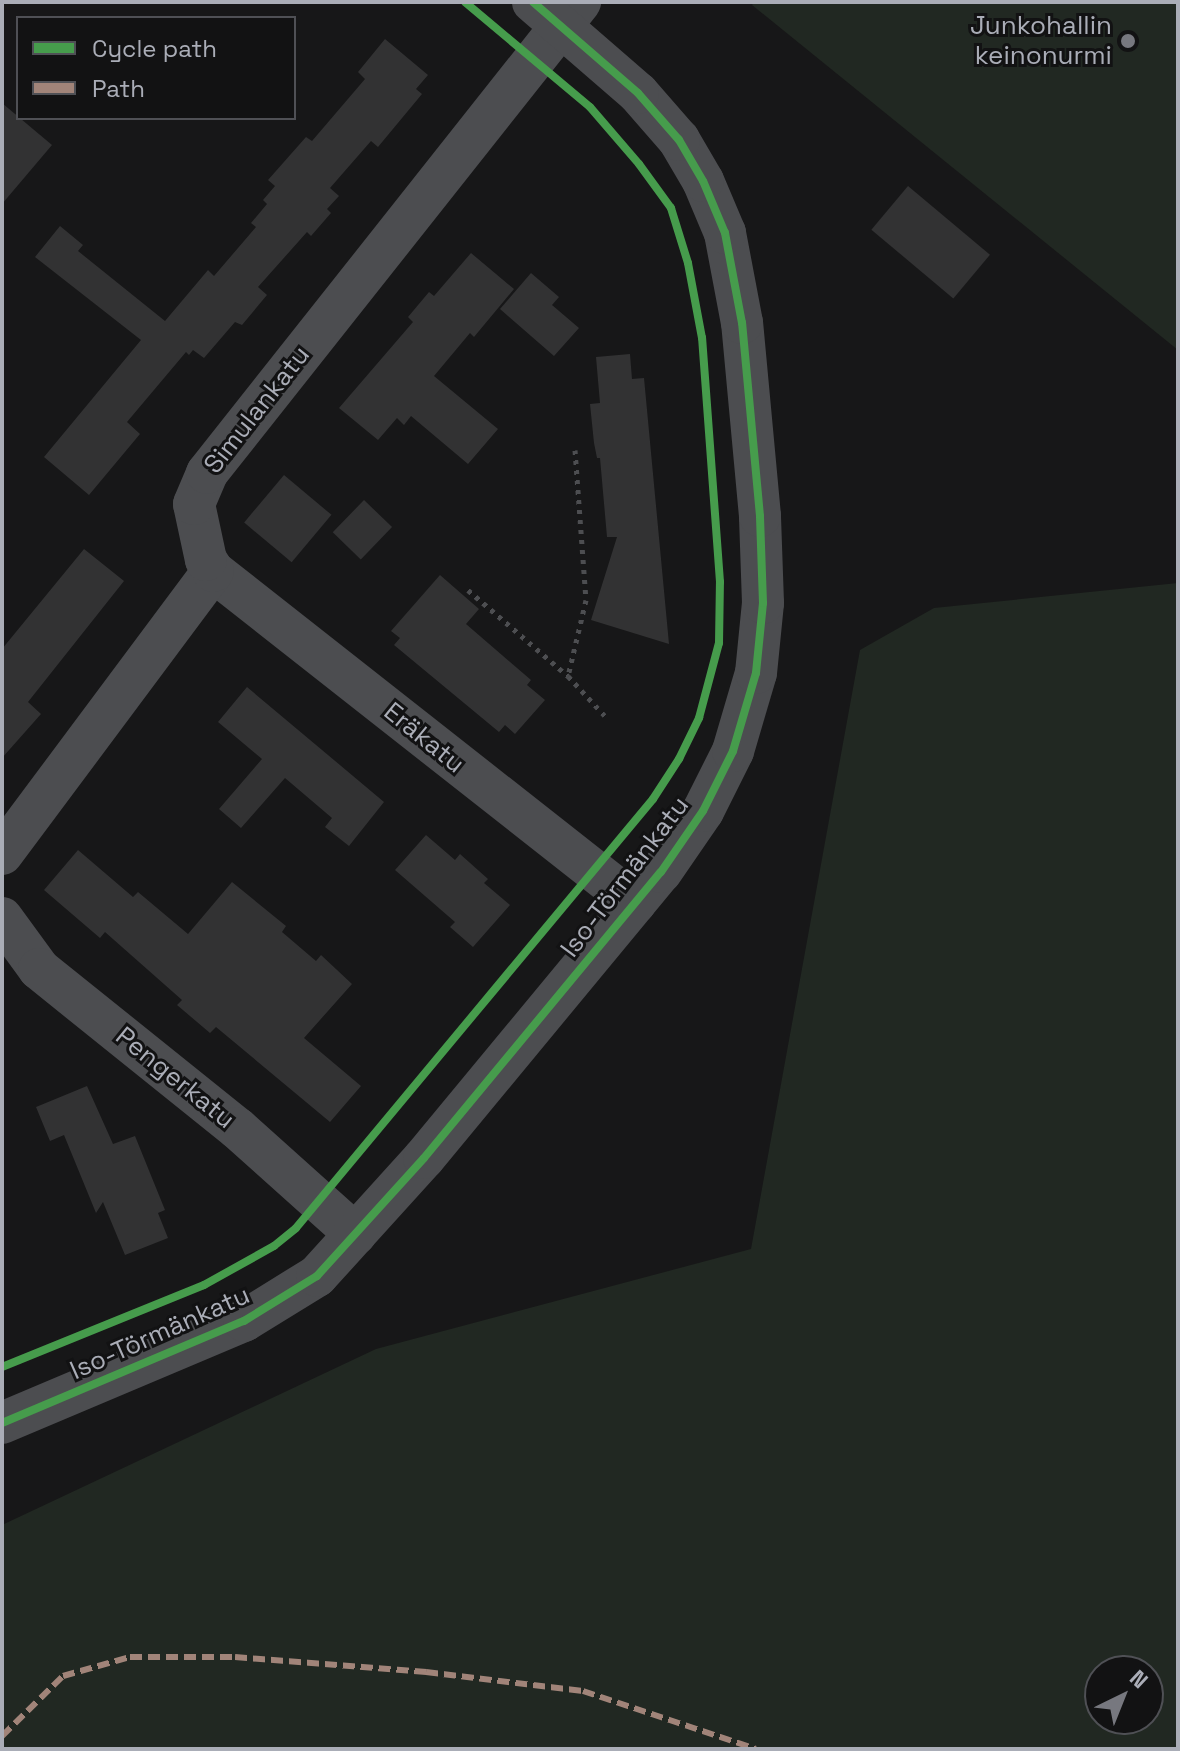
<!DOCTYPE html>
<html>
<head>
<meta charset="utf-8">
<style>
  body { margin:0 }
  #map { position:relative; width:1180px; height:1751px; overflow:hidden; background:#171718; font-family:"Space Grotesk",sans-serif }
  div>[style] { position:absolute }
  .green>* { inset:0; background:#212822 }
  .building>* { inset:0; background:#323233; transform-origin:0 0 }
  .path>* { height:5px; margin-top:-2.5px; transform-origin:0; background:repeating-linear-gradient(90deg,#4d4e51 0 4px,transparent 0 10px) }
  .minor>* { height:42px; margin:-21px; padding:0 21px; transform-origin:21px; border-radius:21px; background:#4c4d50 }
  .quiet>* { height:6px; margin-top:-3px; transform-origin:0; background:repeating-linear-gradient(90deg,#a18479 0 12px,transparent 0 18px) }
  .cycleway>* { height:8px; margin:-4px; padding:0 4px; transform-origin:4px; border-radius:4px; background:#469c4c }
  .dots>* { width:22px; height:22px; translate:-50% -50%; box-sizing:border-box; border:4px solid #121213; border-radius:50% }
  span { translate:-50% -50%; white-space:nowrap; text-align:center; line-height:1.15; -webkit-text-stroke:6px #121213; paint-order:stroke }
  .poi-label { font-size:26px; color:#aaadb7 }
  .right { translate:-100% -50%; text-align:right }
  .street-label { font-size:26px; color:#aaadb7 }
  .frame { position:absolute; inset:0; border:4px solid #aaadb7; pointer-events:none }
  .legend { position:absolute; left:16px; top:16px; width:280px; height:104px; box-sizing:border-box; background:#121213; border:2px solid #4f5055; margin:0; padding:10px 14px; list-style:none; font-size:24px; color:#aaadb7 }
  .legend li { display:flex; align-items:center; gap:16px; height:40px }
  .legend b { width:40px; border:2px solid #4f5055 }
  .north { position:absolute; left:1084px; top:1655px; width:80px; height:80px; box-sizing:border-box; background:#121213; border:2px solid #4f5055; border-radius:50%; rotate:43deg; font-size:22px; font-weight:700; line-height:32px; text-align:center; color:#aaadb7 }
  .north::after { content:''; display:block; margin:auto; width:28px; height:36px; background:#77787f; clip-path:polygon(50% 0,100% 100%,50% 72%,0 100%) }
</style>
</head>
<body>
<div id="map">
  <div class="green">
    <div style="clip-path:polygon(754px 2px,1178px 2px,1178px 350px,752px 5px)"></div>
    <div style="clip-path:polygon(evenodd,1178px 583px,1178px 1749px,2px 1749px,2px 1525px,376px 1349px,751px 1249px,860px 650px,934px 608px,1178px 583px,1100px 1671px,1148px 1671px,1148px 1719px,1100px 1719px,1100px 1671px)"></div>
  </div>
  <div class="building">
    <div style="clip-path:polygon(385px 39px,428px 75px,416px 89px,422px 94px,378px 147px,371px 141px,330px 188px,339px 196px,327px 209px,331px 213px,311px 236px,307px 232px,258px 287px,267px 295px,242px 325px,235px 322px,204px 358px,193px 350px,189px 355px,186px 352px,127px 422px,140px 434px,89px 495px,44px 457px,141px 340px,35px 257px,60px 226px,83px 245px,78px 251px,165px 321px,208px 270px,214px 276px,256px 227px,251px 223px,267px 204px,263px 200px,275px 186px,268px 180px,306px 137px,312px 141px,365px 79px,358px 72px)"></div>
    <div style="clip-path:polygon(2px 103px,52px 145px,2px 204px)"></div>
    <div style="left:908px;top:186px;width:107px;height:57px;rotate:40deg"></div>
    <div style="clip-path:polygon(471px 253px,514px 289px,474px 337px,470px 333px,434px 376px,498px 429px,468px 464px,411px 416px,404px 425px,397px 418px,378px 440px,339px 408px,413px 322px,408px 317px,429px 292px,434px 296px)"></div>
    <div style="clip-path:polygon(531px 273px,559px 297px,552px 305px,579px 328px,554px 356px,500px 309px)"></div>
    <div style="clip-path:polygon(630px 354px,632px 379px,644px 378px,669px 644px,591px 620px,617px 537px,607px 537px,600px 458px,597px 458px,594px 443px,590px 404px,600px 403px,596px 357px)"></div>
    <div style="left:284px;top:475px;width:62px;height:62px;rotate:40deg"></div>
    <div style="left:364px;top:500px;width:39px;height:45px;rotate:44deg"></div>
    <div style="clip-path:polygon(84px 549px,124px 581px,28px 702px,41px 714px,2px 758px,2px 649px)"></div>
    <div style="clip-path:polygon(440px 575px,479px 609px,466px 624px,531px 680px,527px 685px,545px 700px,515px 734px,505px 725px,499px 732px,394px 645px,400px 638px,391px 631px)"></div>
    <div style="clip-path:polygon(247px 687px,384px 802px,349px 846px,325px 827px,332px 818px,285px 778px,241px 828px,219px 809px,262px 759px,218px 722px)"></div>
    <div style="clip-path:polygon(426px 835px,455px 860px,460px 854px,488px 879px,484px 883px,510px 905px,473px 947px,450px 927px,455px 922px,395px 870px)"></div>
    <div style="clip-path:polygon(78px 850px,133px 897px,138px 892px,188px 934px,232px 882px,286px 926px,282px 932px,316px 961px,321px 955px,352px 984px,304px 1038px,361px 1086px,330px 1122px,216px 1027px,210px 1033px,177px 1005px,182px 1000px,105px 932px,100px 938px,44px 890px)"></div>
    <div style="clip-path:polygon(87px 1086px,113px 1144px,135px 1136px,165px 1210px,158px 1213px,168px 1238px,125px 1255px,103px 1202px,96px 1213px,64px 1135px,50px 1141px,36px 1107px)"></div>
  </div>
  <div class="path">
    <div style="left:575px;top:450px;width:150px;rotate:85.8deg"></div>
    <div style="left:586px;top:600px;width:78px;rotate:103.3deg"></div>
    <div style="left:568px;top:676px;width:54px;rotate:47.2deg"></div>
    <div style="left:468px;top:590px;width:132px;rotate:40.7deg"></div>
  </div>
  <div class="minor">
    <div style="left:213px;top:571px;width:537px;rotate:38.19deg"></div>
    <div style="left:2px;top:854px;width:353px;rotate:-53.3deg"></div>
    <div style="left:213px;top:571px;width:13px;rotate:-122deg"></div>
    <div style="left:206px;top:560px;width:57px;rotate:-102.1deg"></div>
    <div style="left:194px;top:504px;width:34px;rotate:-67deg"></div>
    <div style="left:207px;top:473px;width:601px;rotate:-51.62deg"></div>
    <div style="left:2px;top:918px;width:63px;rotate:54deg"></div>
    <div style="left:39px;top:969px;width:254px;rotate:38.8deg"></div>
    <div style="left:237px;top:1128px;width:159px;rotate:41.9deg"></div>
    <div style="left:2px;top:1423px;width:263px;rotate:-22.9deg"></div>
    <div style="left:244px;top:1321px;width:86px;rotate:-31.7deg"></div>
    <div style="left:317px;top:1276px;width:159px;rotate:-47.8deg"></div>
    <div style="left:424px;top:1158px;width:371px;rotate:-50.4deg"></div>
    <div style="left:661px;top:872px;width:74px;rotate:-55.5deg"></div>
    <div style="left:703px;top:811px;width:67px;rotate:-63.4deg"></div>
    <div style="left:733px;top:751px;width:81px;rotate:-73.6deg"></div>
    <div style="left:756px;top:673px;width:70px;rotate:-84.3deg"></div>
    <div style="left:763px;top:603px;width:87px;rotate:-92deg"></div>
    <div style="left:760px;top:516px;width:194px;rotate:-95.3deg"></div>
    <div style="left:742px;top:323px;width:92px;rotate:-100.7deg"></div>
    <div style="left:725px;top:233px;width:56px;rotate:-112.9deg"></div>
    <div style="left:703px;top:181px;width:48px;rotate:-120.3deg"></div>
    <div style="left:679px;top:140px;width:62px;rotate:-131.1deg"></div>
    <div style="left:638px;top:93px;width:139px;rotate:-139.1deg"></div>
  </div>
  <div class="quiet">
    <div style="left:2px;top:1736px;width:86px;rotate:-44.5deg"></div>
    <div style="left:63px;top:1676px;width:70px;rotate:-15.8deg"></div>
    <div style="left:130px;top:1657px;width:105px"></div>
    <div style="left:235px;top:1657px;width:192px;rotate:4.5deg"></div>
    <div style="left:426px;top:1672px;width:158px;rotate:6.9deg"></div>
    <div style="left:583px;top:1691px;width:182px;rotate:18.5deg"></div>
  </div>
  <div class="cycleway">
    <div style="left:2px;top:1367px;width:218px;rotate:-22.1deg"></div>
    <div style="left:204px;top:1285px;width:80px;rotate:-29.1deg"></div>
    <div style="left:274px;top:1246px;width:28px;rotate:-39deg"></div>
    <div style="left:296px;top:1228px;width:558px;rotate:-50.23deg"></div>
    <div style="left:653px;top:799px;width:48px;rotate:-57deg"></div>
    <div style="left:679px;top:759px;width:46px;rotate:-64deg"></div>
    <div style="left:699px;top:718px;width:78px;rotate:-75.1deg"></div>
    <div style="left:719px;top:643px;width:61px;rotate:-89.1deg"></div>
    <div style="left:720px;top:582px;width:245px;rotate:-94.2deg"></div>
    <div style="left:702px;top:338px;width:76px;rotate:-100.6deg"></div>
    <div style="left:688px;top:263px;width:58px;rotate:-107.2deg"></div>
    <div style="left:671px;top:208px;width:54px;rotate:-126deg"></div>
    <div style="left:639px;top:164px;width:75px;rotate:-130.7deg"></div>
    <div style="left:590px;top:107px;width:163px;rotate:-140deg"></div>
    <div style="left:2px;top:1423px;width:263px;rotate:-22.9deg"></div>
    <div style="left:244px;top:1321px;width:86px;rotate:-31.7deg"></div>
    <div style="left:317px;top:1276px;width:159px;rotate:-47.8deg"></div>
    <div style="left:424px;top:1158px;width:371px;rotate:-50.4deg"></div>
    <div style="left:661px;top:872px;width:74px;rotate:-55.5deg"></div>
    <div style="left:703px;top:811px;width:67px;rotate:-63.4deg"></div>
    <div style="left:733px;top:751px;width:81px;rotate:-73.6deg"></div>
    <div style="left:756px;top:673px;width:70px;rotate:-84.3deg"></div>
    <div style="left:763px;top:603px;width:87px;rotate:-92deg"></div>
    <div style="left:760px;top:516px;width:194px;rotate:-95.3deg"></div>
    <div style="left:742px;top:323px;width:92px;rotate:-100.7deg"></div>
    <div style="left:725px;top:233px;width:56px;rotate:-112.9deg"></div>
    <div style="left:703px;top:181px;width:48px;rotate:-120.3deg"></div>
    <div style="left:679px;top:140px;width:62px;rotate:-131.1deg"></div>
    <div style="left:638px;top:93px;width:139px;rotate:-139.1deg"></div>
  </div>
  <div class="dots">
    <div style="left:1128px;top:41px;background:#77787f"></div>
  </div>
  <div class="poi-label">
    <span class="right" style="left:1112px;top:41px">Junkohallin<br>keinonurmi</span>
  </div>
  <div class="street-label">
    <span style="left:257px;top:410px;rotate:-52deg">Simulankatu</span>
    <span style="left:424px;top:738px;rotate:39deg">Eräkatu</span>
    <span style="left:625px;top:877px;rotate:-53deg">Iso-Törmänkatu</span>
    <span style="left:175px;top:1078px;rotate:39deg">Pengerkatu</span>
    <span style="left:160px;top:1333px;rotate:-24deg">Iso-Törmänkatu</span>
  </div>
  <div class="frame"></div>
  <ul class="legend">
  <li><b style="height:10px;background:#469c4c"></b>Cycle path</li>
  <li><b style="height:10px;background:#a18479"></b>Path</li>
  </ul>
  <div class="north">N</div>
</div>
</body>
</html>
